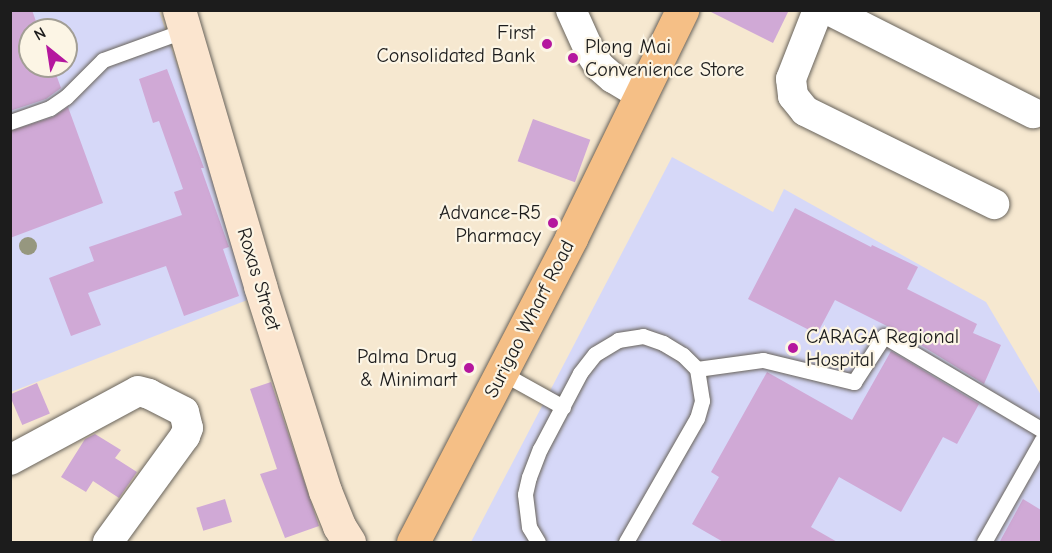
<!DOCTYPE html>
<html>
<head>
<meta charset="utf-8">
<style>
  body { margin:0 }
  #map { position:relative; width:1052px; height:553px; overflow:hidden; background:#f6e8d0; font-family:"Comic Neue",sans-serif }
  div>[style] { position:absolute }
  .built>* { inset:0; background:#d6d8f8 }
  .building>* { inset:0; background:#d0a9d6; transform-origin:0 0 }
  .roads { filter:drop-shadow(0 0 2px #68635b) drop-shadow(0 0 2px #68635b) }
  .lane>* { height:15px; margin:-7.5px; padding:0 7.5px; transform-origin:7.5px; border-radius:7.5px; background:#fff }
  .street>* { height:30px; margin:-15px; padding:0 15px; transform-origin:15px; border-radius:15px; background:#fff }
  .secondary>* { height:33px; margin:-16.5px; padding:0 16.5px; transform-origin:16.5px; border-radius:16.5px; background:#fbe5cf }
  .primary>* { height:33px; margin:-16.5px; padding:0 16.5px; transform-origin:16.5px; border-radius:16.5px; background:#f5bf86 }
  .trees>* { width:18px; height:18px; margin:-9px; border-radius:50%; background:#96977f }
  .dots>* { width:16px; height:16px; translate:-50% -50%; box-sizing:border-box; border:3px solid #fcf5e5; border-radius:50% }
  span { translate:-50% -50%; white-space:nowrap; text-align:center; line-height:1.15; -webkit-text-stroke:4.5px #fcf5e5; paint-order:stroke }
  .poi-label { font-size:20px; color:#1c1c1c }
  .right { translate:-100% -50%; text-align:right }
  .left { translate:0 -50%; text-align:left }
  .street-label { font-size:20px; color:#1c1c1c }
  .frame { position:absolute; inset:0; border:12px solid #1c1c1c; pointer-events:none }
  .north { position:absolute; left:18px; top:18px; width:60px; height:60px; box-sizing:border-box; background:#fcf5e5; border:2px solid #a29e95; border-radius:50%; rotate:330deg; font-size:16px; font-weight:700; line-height:24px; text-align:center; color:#1c1c1c }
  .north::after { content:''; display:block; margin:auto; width:21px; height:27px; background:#b5179e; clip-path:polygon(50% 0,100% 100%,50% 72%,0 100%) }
</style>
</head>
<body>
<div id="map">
  <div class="built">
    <div style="clip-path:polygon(evenodd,11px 11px,159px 11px,255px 297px,11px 392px,11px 11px,30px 30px,66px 30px,66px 66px,30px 66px,30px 30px)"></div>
    <div style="clip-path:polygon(672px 157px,773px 212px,784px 189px,986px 302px,1041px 395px,1041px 542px,471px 542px)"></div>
  </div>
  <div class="building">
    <div style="clip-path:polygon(10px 10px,32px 10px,39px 30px,30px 30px,30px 66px,53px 66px,61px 88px,46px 99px,10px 111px)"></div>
    <div style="clip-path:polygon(707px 10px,789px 10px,773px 43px)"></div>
    <div style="clip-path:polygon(167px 69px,204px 168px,201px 168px,229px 247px,223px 249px,239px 296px,184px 316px,166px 266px,88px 293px,101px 325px,71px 336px,49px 278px,94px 261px,89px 247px,182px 215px,174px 192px,183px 189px,159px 121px,153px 123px,139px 79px)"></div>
    <div style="clip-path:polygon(68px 107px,103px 203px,10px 238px,10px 131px,53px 117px)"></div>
    <div style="left:533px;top:119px;width:61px;height:45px;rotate:20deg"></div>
    <div style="clip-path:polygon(795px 208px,871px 247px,872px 245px,918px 267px,907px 289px,977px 324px,973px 333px,1001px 345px,984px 384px,901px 333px,835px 300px,817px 334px,748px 299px)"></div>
    <div style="clip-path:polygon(891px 351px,979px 404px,957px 444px,943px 437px,901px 512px,839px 477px,811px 527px,839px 543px,725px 543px,692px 524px,719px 477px,711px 472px,767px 372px,852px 420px)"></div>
    <div style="clip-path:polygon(271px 382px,319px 526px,285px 538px,260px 474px,277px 469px,250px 389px)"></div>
    <div style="left:37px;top:383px;width:33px;height:30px;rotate:67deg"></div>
    <div style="clip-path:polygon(95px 434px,121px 450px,115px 458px,137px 472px,119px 498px,93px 481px,86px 492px,61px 477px,85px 439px)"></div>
    <div style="left:225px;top:499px;width:24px;height:30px;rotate:73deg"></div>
    <div style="clip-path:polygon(1023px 499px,1041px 510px,1041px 543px,999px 543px)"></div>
  </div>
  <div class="roads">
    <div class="lane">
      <div style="left:10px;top:122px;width:42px;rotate:-19.3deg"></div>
      <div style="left:50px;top:108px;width:19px;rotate:-35deg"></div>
      <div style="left:66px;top:97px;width:52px;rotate:-45deg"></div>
      <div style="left:103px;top:60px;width:88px;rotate:-19.9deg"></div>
      <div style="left:697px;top:369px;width:67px;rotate:-7.8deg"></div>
      <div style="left:763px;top:360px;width:94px;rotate:13.6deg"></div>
      <div style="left:854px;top:382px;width:55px;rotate:-56.9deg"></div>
      <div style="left:884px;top:336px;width:184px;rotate:30.7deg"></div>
      <div style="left:502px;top:373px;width:70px;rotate:29.1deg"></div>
      <div style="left:538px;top:542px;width:17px;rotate:-121deg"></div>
      <div style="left:529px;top:527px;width:33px;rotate:-97deg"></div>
      <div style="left:525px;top:494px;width:17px;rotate:-77deg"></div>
      <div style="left:529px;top:477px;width:30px;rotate:-69deg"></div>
      <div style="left:540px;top:449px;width:86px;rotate:-62.2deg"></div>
      <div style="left:580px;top:373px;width:24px;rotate:-52deg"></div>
      <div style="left:595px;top:354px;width:27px;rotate:-31deg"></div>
      <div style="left:618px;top:340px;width:25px;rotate:-9deg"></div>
      <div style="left:643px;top:336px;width:21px;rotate:19deg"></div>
      <div style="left:663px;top:343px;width:23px;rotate:31deg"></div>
      <div style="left:683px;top:355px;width:20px;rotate:45deg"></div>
      <div style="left:697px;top:369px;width:32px;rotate:81deg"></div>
      <div style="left:702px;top:401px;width:18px;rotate:106deg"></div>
      <div style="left:697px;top:418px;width:143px;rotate:119.8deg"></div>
      <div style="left:984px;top:542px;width:117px;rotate:-60.4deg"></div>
    </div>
    <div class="street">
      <div style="left:571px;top:10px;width:46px;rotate:65.7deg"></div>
      <div style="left:590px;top:52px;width:17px;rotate:57deg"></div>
      <div style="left:599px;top:66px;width:18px;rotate:41deg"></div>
      <div style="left:613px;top:78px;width:31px;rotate:31deg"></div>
      <div style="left:818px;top:10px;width:74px;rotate:111.4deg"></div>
      <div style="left:791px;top:79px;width:17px;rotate:83deg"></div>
      <div style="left:793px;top:96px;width:19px;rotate:51deg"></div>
      <div style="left:805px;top:111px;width:211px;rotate:26.2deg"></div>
      <div style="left:829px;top:10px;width:229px;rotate:26.8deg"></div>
      <div style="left:10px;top:460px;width:145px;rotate:-28.3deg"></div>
      <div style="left:138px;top:391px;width:11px;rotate:15deg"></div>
      <div style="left:149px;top:394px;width:39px;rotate:27deg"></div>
      <div style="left:184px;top:412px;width:16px;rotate:76deg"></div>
      <div style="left:188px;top:428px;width:9px;rotate:111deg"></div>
      <div style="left:185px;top:436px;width:131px;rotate:126deg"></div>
    </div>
    <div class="secondary">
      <div style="left:179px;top:10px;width:288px;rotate:73.6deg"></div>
      <div style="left:260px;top:286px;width:215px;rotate:72.4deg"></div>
      <div style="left:325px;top:491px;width:38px;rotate:68deg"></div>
      <div style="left:339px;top:526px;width:19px;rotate:58deg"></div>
    </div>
    <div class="primary">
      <div style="left:413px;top:542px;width:343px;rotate:-62.5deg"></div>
      <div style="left:571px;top:238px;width:254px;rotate:-64deg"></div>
    </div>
  </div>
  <div class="trees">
    <div style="left:28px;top:246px"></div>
  </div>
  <div class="dots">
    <div style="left:547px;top:44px;background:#b5179e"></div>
    <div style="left:573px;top:58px;background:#b5179e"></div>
    <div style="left:553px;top:223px;background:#b5179e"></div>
    <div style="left:793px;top:348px;background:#b5179e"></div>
    <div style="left:469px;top:368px;background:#b5179e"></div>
  </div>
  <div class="poi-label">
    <span class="right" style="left:535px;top:44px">First<br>Consolidated Bank</span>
    <span class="left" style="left:585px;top:58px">Plong Mai<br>Convenience Store</span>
    <span class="right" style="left:541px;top:224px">Advance-R5<br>Pharmacy</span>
    <span class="left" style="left:806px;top:348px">CARAGA Regional<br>Hospital</span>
    <span class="right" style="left:457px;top:368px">Palma Drug<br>&amp; Minimart</span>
  </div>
  <div class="street-label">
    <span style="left:259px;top:279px;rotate:73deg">Roxas Street</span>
    <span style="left:529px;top:319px;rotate:-63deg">Surigao Wharf Road</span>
  </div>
  <div class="frame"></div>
  <div class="north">N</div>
</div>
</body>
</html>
